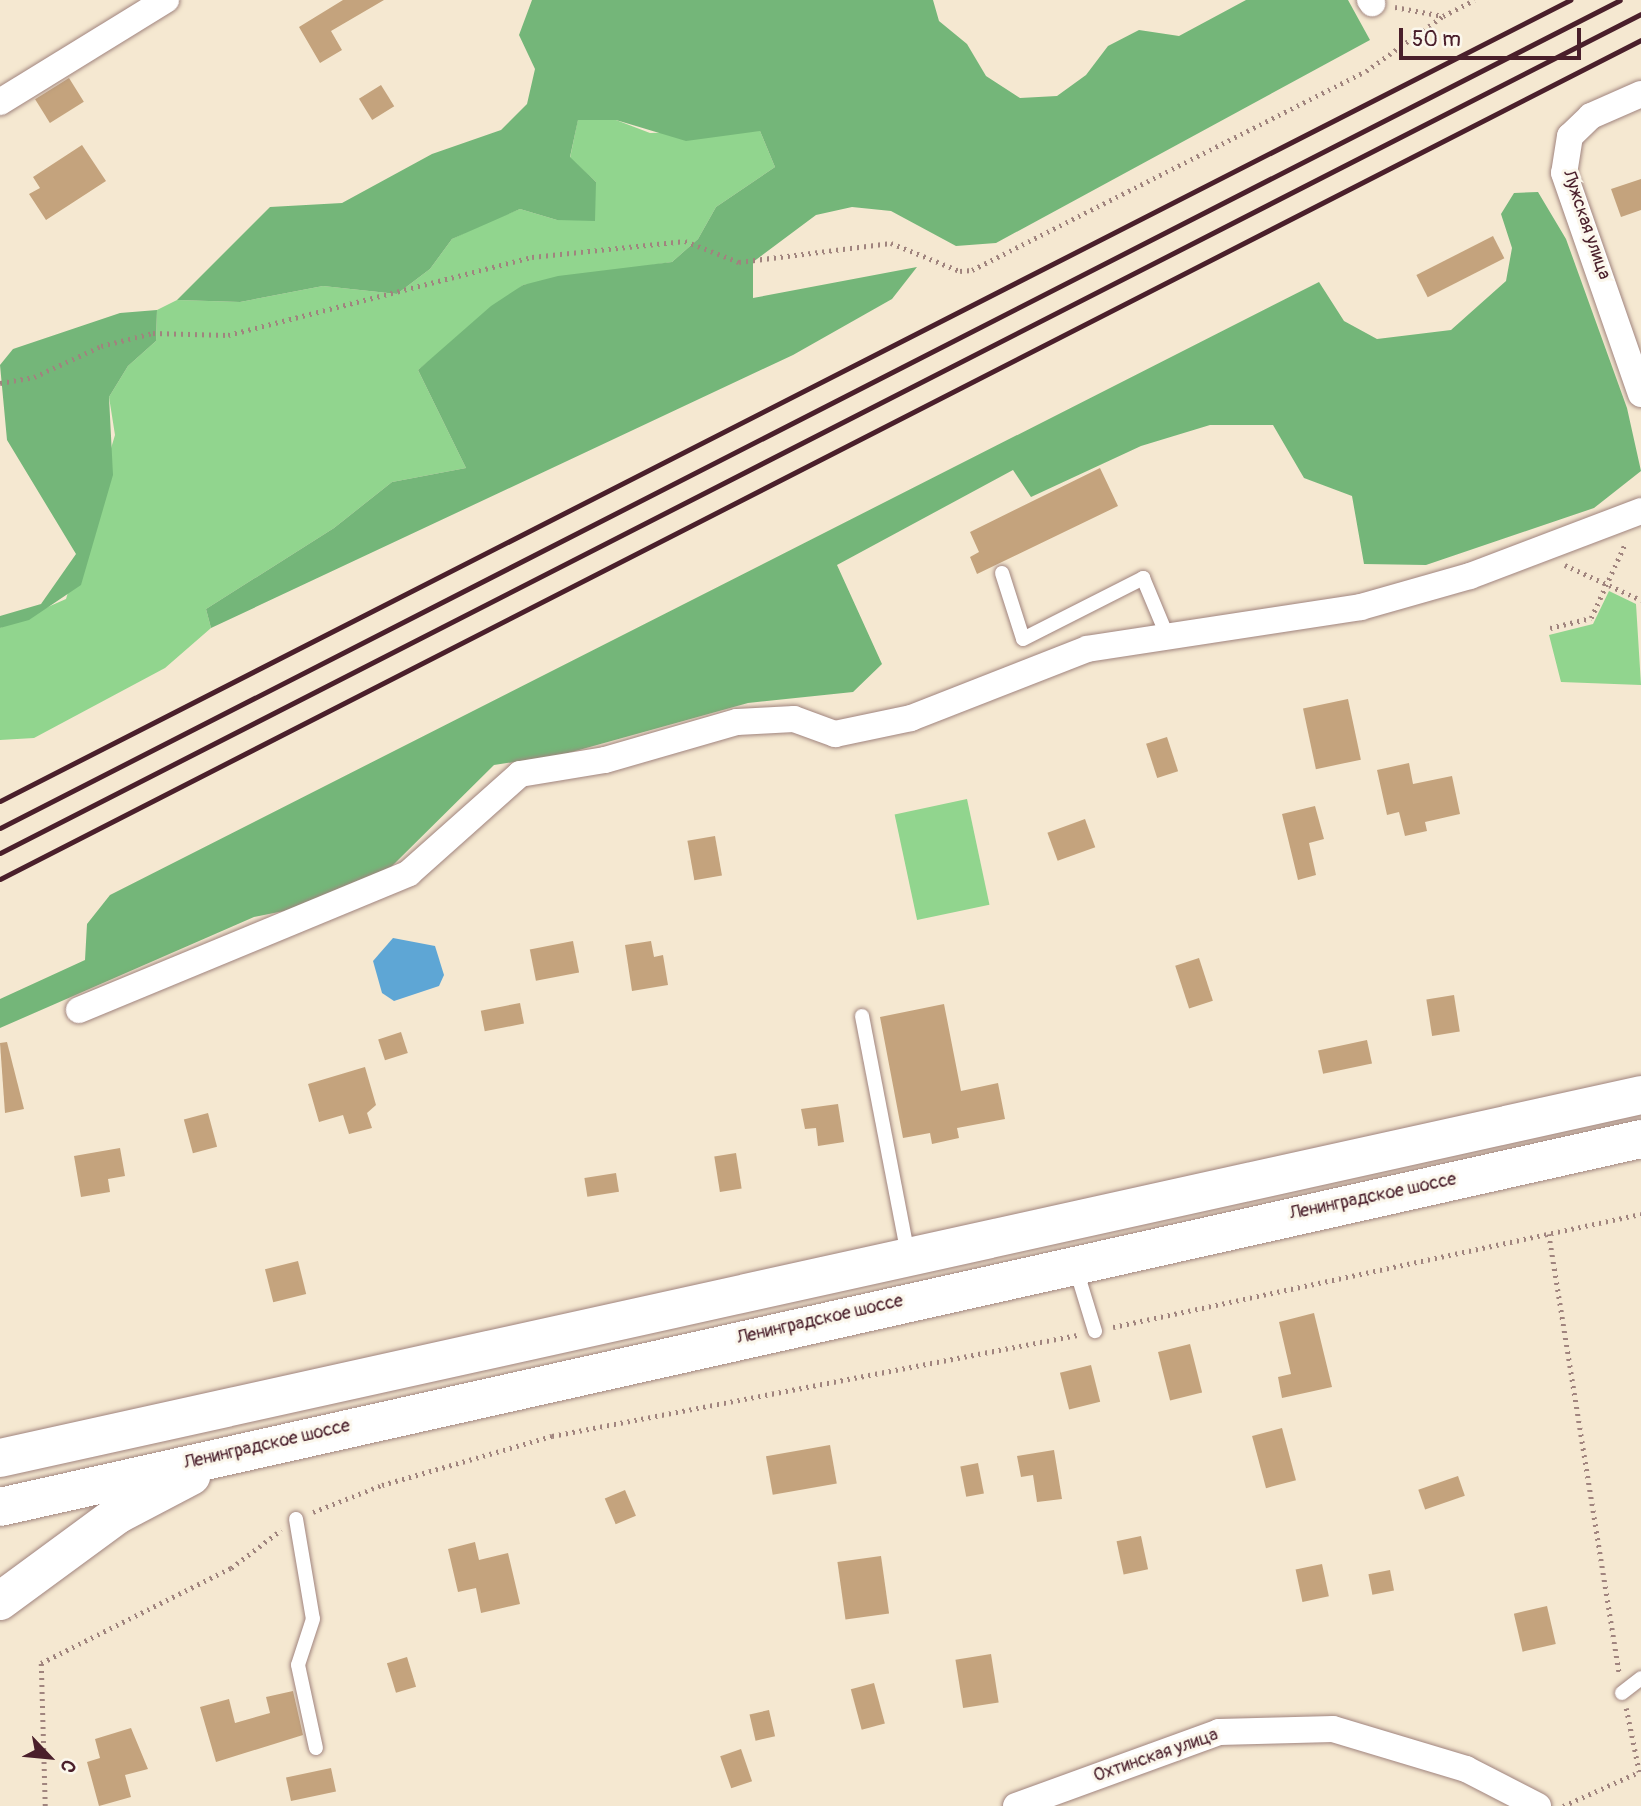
<!DOCTYPE html>
<html>
<head>
<meta charset="utf-8">
<style>
  body { margin:0 }
  #map { position:relative; width:1641px; height:1806px; overflow:hidden; background:#f5e8d1; font-family:Pangolin,sans-serif }
  div>[style] { position:absolute }
  .green>* { inset:0; background:#91d58e; transform-origin:0 0 }
  .forest>* { inset:0; background:#74b679 }
  .water>* { inset:0; background:#5ea6d5 }
  .building>* { inset:0; background:#c4a37d; transform-origin:0 0 }
  .path>* { height:4.5px; margin-top:-2.25px; transform-origin:0; background:repeating-linear-gradient(90deg,#a0847e 0 2px,transparent 0 7px) }
  .roads { filter:drop-shadow(0 0 2px #a0847e) drop-shadow(0 0 2px #a0847e) }
  .lane>* { height:14px; margin:-7px; padding:0 7px; transform-origin:7px; border-radius:7px; background:#fff }
  .street>* { height:26px; margin:-13px; padding:0 13px; transform-origin:13px; border-radius:13px; background:#fff }
  .highway>* { height:38px; margin:-19px; padding:0 19px; transform-origin:19px; border-radius:19px; background:#fff }
  .rail>* { height:5px; margin:-2.5px; padding:0 2.5px; transform-origin:2.5px; border-radius:2.5px; background:#4a1f2b }
  span { translate:-50% -50%; white-space:nowrap; text-align:center; line-height:1.15; -webkit-text-stroke:6px #fbf7ec; paint-order:stroke }
  .street-label { font-size:18px; color:#4a1f2b }
  .north { position:absolute; left:14px; top:1722px; width:70px; height:70px; -webkit-text-stroke:5px #fbf7ec; paint-order:stroke; rotate:116deg; font-size:19px; font-weight:700; line-height:28px; text-align:center; color:#4a1f2b }
  .north::after { content:''; display:block; margin:auto; width:24px; height:32px; background:#4a1f2b; clip-path:polygon(50% 0,100% 100%,50% 72%,0 100%) }
  .scale { position:absolute; left:1399px; top:28px; width:182px; height:32px; box-sizing:border-box; border:4px solid #4a1f2b; border-top:0; padding-left:9px; font-size:21px; line-height:24px; white-space:nowrap; color:#4a1f2b; -webkit-text-stroke:5px #fbf7ec; paint-order:stroke }
</style>
</head>
<body>
<div id="map">
  <div class="green">
    <div style="clip-path:polygon(578px 119px,616px 120px,650px 133px,760px 131px,775px 167px,716px 207px,698px 239px,672px 262px,523px 285px,418px 370px,466px 468px,392px 482px,334px 528px,206px 609px,211px 628px,165px 668px,34px 738px,0 740px,0 628px,66px 599px,115px 435px,109px 397px,128px 366px,156px 341px,157px 310px,177px 300px,240px 302px,323px 286px,397px 294px,430px 269px,452px 239px,485px 223px,520px 209px,557px 220px,596px 182px,570px 158px)"></div>
    <div style="clip-path:polygon(1609px 591px,1636px 604px,1641px 685px,1561px 682px,1549px 635px,1593px 624px)"></div>
    <div style="left:967px;top:799px;width:108px;height:74px;rotate:78deg"></div>
  </div>
  <div class="forest">
    <div style="clip-path:polygon(532px 0,933px 0,939px 21px,967px 44px,986px 76px,1020px 98px,1057px 96px,1086px 75px,1108px 46px,1139px 30px,1179px 36px,1246px 0,1348px 0,1370px 40px,996px 243px,956px 246px,891px 211px,852px 207px,816px 215px,753px 262px,753px 298px,917px 267px,892px 299px,793px 355px,211px 628px,206px 609px,334px 528px,392px 482px,466px 468px,418px 370px,491px 306px,523px 285px,558px 276px,672px 262px,698px 239px,716px 207px,775px 167px,760px 131px,686px 141px,616px 120px,578px 120px,570px 157px,596px 182px,595px 221px,557px 220px,520px 209px,452px 239px,430px 269px,397px 294px,323px 286px,240px 302px,177px 300px,270px 207px,342px 203px,432px 154px,501px 130px,527px 104px,535px 69px,519px 35px)"></div>
    <div style="clip-path:polygon(1538px 192px,1566px 239px,1627px 408px,1641px 471px,1594px 508px,1426px 565px,1364px 564px,1352px 496px,1304px 478px,1273px 425px,1210px 425px,1141px 446px,1031px 497px,1013px 470px,837px 565px,882px 664px,853px 692px,748px 703px,561px 755px,494px 765px,390px 868px,324px 903px,254px 917px,0 1028px,0 999px,85px 960px,87px 924px,110px 895px,1319px 282px,1344px 321px,1377px 339px,1451px 330px,1506px 281px,1512px 248px,1501px 214px,1514px 193px)"></div>
    <div style="clip-path:polygon(157px 310px,156px 341px,128px 366px,109px 397px,113px 475px,81px 585px,29px 620px,0 628px,0 616px,41px 604px,76px 554px,7px 440px,0 365px,13px 349px,120px 313px)"></div>
  </div>
  <div class="water">
    <div style="clip-path:polygon(393px 938px,435px 946px,444px 975px,439px 986px,394px 1001px,382px 993px,373px 961px)"></div>
  </div>
  <div class="building">
    <div style="clip-path:polygon(343px 0,384px 0,331px 31px,342px 50px,320px 63px,299px 27px)"></div>
    <div style="left:69px;top:78px;width:28px;height:40px;rotate:58deg"></div>
    <div style="left:381px;top:85px;width:25px;height:26px;rotate:58deg"></div>
    <div style="clip-path:polygon(82px 145px,106px 181px,46px 220px,29px 194px,40px 188px,33px 177px)"></div>
    <div style="clip-path:polygon(1641px 179px,1641px 210px,1621px 217px,1611px 189px)"></div>
    <div style="left:1493px;top:236px;width:25px;height:86px;rotate:63deg"></div>
    <div style="clip-path:polygon(1100px 468px,1118px 506px,977px 574px,970px 557px,979px 552px,970px 532px)"></div>
    <div style="left:1348px;top:699px;width:62px;height:46px;rotate:78deg"></div>
    <div style="left:1167px;top:737px;width:36px;height:22px;rotate:72deg"></div>
    <div style="clip-path:polygon(1409px 763px,1413px 784px,1452px 776px,1460px 814px,1425px 822px,1427px 831px,1405px 836px,1399px 812px,1387px 815px,1377px 770px)"></div>
    <div style="clip-path:polygon(1315px 806px,1324px 839px,1309px 843px,1316px 875px,1298px 880px,1282px 814px)"></div>
    <div style="left:1085px;top:819px;width:30px;height:40px;rotate:70deg"></div>
    <div style="left:715px;top:836px;width:40px;height:28px;rotate:80deg"></div>
    <div style="left:573px;top:941px;width:32px;height:44px;rotate:79deg"></div>
    <div style="clip-path:polygon(651px 941px,654px 957px,663px 955px,668px 985px,632px 991px,625px 945px)"></div>
    <div style="left:1199px;top:958px;width:45px;height:25px;rotate:72deg"></div>
    <div style="left:1454px;top:995px;width:37px;height:28px;rotate:81deg"></div>
    <div style="left:520px;top:1003px;width:21px;height:40px;rotate:79deg"></div>
    <div style="clip-path:polygon(944px 1004px,961px 1091px,998px 1083px,1005px 1119px,957px 1128px,959px 1138px,932px 1144px,930px 1133px,903px 1138px,880px 1017px)"></div>
    <div style="left:401px;top:1032px;width:22px;height:24px;rotate:72deg"></div>
    <div style="left:1367px;top:1040px;width:24px;height:50px;rotate:78deg"></div>
    <div style="clip-path:polygon(7px 1042px,24px 1109px,5px 1113px,0 1043px)"></div>
    <div style="clip-path:polygon(365px 1067px,376px 1105px,367px 1113px,372px 1128px,349px 1134px,343px 1115px,319px 1122px,308px 1084px)"></div>
    <div style="clip-path:polygon(838px 1104px,844px 1142px,818px 1146px,816px 1128px,805px 1129px,801px 1109px)"></div>
    <div style="left:208px;top:1113px;width:35px;height:25px;rotate:75deg"></div>
    <div style="clip-path:polygon(120px 1148px,125px 1176px,108px 1179px,110px 1192px,81px 1197px,74px 1156px)"></div>
    <div style="left:736px;top:1153px;width:36px;height:22px;rotate:81deg"></div>
    <div style="left:616px;top:1173px;width:19px;height:32px;rotate:81deg"></div>
    <div style="left:298px;top:1261px;width:34px;height:34px;rotate:76deg"></div>
    <div style="clip-path:polygon(1314px 1313px,1332px 1387px,1282px 1398px,1278px 1377px,1291px 1374px,1279px 1322px)"></div>
    <div style="left:1190px;top:1344px;width:50px;height:33px;rotate:76deg"></div>
    <div style="left:1091px;top:1365px;width:38px;height:32px;rotate:76deg"></div>
    <div style="left:1282px;top:1428px;width:54px;height:31px;rotate:75deg"></div>
    <div style="left:830px;top:1445px;width:39px;height:65px;rotate:80deg"></div>
    <div style="clip-path:polygon(1054px 1450px,1062px 1499px,1037px 1502px,1033px 1475px,1021px 1477px,1017px 1456px)"></div>
    <div style="left:978px;top:1463px;width:31px;height:18px;rotate:79deg"></div>
    <div style="left:1458px;top:1476px;width:21px;height:42px;rotate:71deg"></div>
    <div style="left:625px;top:1490px;width:28px;height:22px;rotate:67deg"></div>
    <div style="left:1141px;top:1536px;width:34px;height:25px;rotate:78deg"></div>
    <div style="clip-path:polygon(475px 1542px,479px 1560px,508px 1553px,520px 1604px,481px 1613px,476px 1588px,458px 1592px,448px 1549px)"></div>
    <div style="left:881px;top:1556px;width:58px;height:44px;rotate:82deg"></div>
    <div style="left:1322px;top:1564px;width:33px;height:27px;rotate:78deg"></div>
    <div style="left:1390px;top:1570px;width:21px;height:22px;rotate:79deg"></div>
    <div style="left:1547px;top:1606px;width:39px;height:34px;rotate:77deg"></div>
    <div style="left:991px;top:1654px;width:49px;height:36px;rotate:81deg"></div>
    <div style="left:407px;top:1657px;width:31px;height:21px;rotate:73deg"></div>
    <div style="left:874px;top:1683px;width:42px;height:24px;rotate:75deg"></div>
    <div style="clip-path:polygon(293px 1691px,303px 1735px,216px 1762px,200px 1707px,229px 1699px,235px 1723px,270px 1713px,266px 1697px)"></div>
    <div style="left:769px;top:1710px;width:27px;height:20px;rotate:77deg"></div>
    <div style="clip-path:polygon(131px 1728px,148px 1769px,125px 1775px,131px 1797px,99px 1806px,87px 1762px,100px 1758px,95px 1739px)"></div>
    <div style="left:741px;top:1749px;width:34px;height:22px;rotate:71deg"></div>
    <div style="left:331px;top:1768px;width:24px;height:46px;rotate:78deg"></div>
  </div>
  <div class="path">
    <div style="left:1395px;top:7px;width:49px;rotate:10.6deg"></div>
    <div style="left:1443px;top:16px;width:35px;rotate:-27deg"></div>
    <div style="left:0;top:383px;width:35px;rotate:-10deg"></div>
    <div style="left:34px;top:377px;width:74px;rotate:-24.8deg"></div>
    <div style="left:101px;top:346px;width:54px;rotate:-14deg"></div>
    <div style="left:153px;top:333px;width:75px;rotate:1.5deg"></div>
    <div style="left:228px;top:335px;width:314px;rotate:-14.4deg"></div>
    <div style="left:532px;top:257px;width:154px;rotate:-6deg"></div>
    <div style="left:685px;top:241px;width:58px;rotate:21.3deg"></div>
    <div style="left:739px;top:262px;width:153px;rotate:-7.1deg"></div>
    <div style="left:891px;top:243px;width:74px;rotate:22.1deg"></div>
    <div style="left:960px;top:271px;width:12px;rotate:-5deg"></div>
    <div style="left:972px;top:270px;width:441px;rotate:-26.8deg"></div>
    <div style="left:1366px;top:71px;width:95px;rotate:-35.5deg"></div>
    <div style="left:1565px;top:565px;width:84px;rotate:24.7deg"></div>
    <div style="left:1550px;top:628px;width:42px;rotate:-13.7deg"></div>
    <div style="left:1591px;top:618px;width:81px;rotate:-65.3deg"></div>
    <div style="left:1549px;top:1234px;width:444px;rotate:80.9deg"></div>
    <div style="left:1113px;top:1327px;width:540px;rotate:-12.08deg"></div>
    <div style="left:313px;top:1512px;width:74px;rotate:-21.4deg"></div>
    <div style="left:382px;top:1485px;width:177px;rotate:-16.1deg"></div>
    <div style="left:552px;top:1436px;width:535px;rotate:-10.89deg"></div>
    <div style="left:45px;top:1806px;width:143px;rotate:-91.6deg"></div>
    <div style="left:41px;top:1663px;width:212px;rotate:-26.6deg"></div>
    <div style="left:231px;top:1568px;width:63px;rotate:-37.2deg"></div>
    <div style="left:1563px;top:1806px;width:83px;rotate:-24.1deg"></div>
    <div style="left:1639px;top:1772px;width:65px;rotate:-101.5deg"></div>
  </div>
  <div class="roads">
    <div class="lane">
      <div style="left:1002px;top:573px;width:69px;rotate:72.3deg"></div>
      <div style="left:1023px;top:639px;width:135px;rotate:-26.9deg"></div>
      <div style="left:1143px;top:578px;width:60px;rotate:67.3deg"></div>
      <div style="left:862px;top:1016px;width:243px;rotate:79.1deg"></div>
      <div style="left:1076px;top:1269px;width:65px;rotate:73deg"></div>
      <div style="left:296px;top:1519px;width:101px;rotate:80.4deg"></div>
      <div style="left:313px;top:1619px;width:48px;rotate:108.1deg"></div>
      <div style="left:298px;top:1665px;width:85px;rotate:77.8deg"></div>
      <div style="left:1622px;top:1693px;width:24px;rotate:-38deg"></div>
    </div>
    <div class="street">
      <div style="left:1370px;top:0;width:4px;rotate:56deg"></div>
      <div style="left:1641px;top:94px;width:55px;rotate:156.3deg"></div>
      <div style="left:1591px;top:116px;width:29px;rotate:136deg"></div>
      <div style="left:1570px;top:136px;width:37px;rotate:99deg"></div>
      <div style="left:1564px;top:173px;width:234px;rotate:70.8deg"></div>
      <div style="left:0;top:102px;width:195px;rotate:-31.6deg"></div>
      <div style="left:79px;top:1010px;width:357px;rotate:-22.5deg"></div>
      <div style="left:409px;top:873px;width:149px;rotate:-41.7deg"></div>
      <div style="left:520px;top:774px;width:86px;rotate:-9.4deg"></div>
      <div style="left:605px;top:760px;width:137px;rotate:-16.1deg"></div>
      <div style="left:737px;top:722px;width:57px;rotate:-3deg"></div>
      <div style="left:794px;top:719px;width:44px;rotate:20.1deg"></div>
      <div style="left:835px;top:734px;width:78px;rotate:-11.9deg"></div>
      <div style="left:911px;top:718px;width:189px;rotate:-21.4deg"></div>
      <div style="left:1087px;top:649px;width:277px;rotate:-8.7deg"></div>
      <div style="left:1361px;top:607px;width:113px;rotate:-15.9deg"></div>
      <div style="left:1470px;top:576px;width:183px;rotate:-20.8deg"></div>
      <div style="left:1016px;top:1806px;width:216px;rotate:-20deg"></div>
      <div style="left:1219px;top:1732px;width:114px;rotate:-1.5deg"></div>
      <div style="left:1333px;top:1729px;width:139px;rotate:16.7deg"></div>
      <div style="left:1466px;top:1769px;width:81px;rotate:27.2deg"></div>
    </div>
    <div class="highway">
      <div style="left:0;top:1458px;width:1681px;rotate:-12.47deg"></div>
      <div style="left:0;top:1507px;width:1682px;rotate:-12.64deg"></div>
      <div style="left:0;top:1601px;width:145px;rotate:-36.3deg"></div>
      <div style="left:117px;top:1515px;width:84px;rotate:-27.8deg"></div>
    </div>
  </div>
  <div class="rail">
    <div style="left:0;top:801px;width:1763px;rotate:-27.03deg"></div>
    <div style="left:0;top:828px;width:1819px;rotate:-27.07deg"></div>
    <div style="left:0;top:853px;width:1843px;rotate:-27.08deg"></div>
    <div style="left:0;top:879px;width:1843px;rotate:-27.08deg"></div>
  </div>
  <div class="street-label">
    <span style="left:1586px;top:225px;rotate:71deg">Лужская улица</span>
    <span style="left:1373px;top:1197px;rotate:-12deg">Ленинградское шоссе</span>
    <span style="left:820px;top:1320px;rotate:-13deg">Ленинградское шоссе</span>
    <span style="left:267px;top:1445px;rotate:-13deg">Ленинградское шоссе</span>
    <span style="left:1156px;top:1756px;rotate:-19deg">Охтинская улица</span>
  </div>
  <div class="north">С</div>
  <div class="scale">50 m</div>
</div>
</body>
</html>
